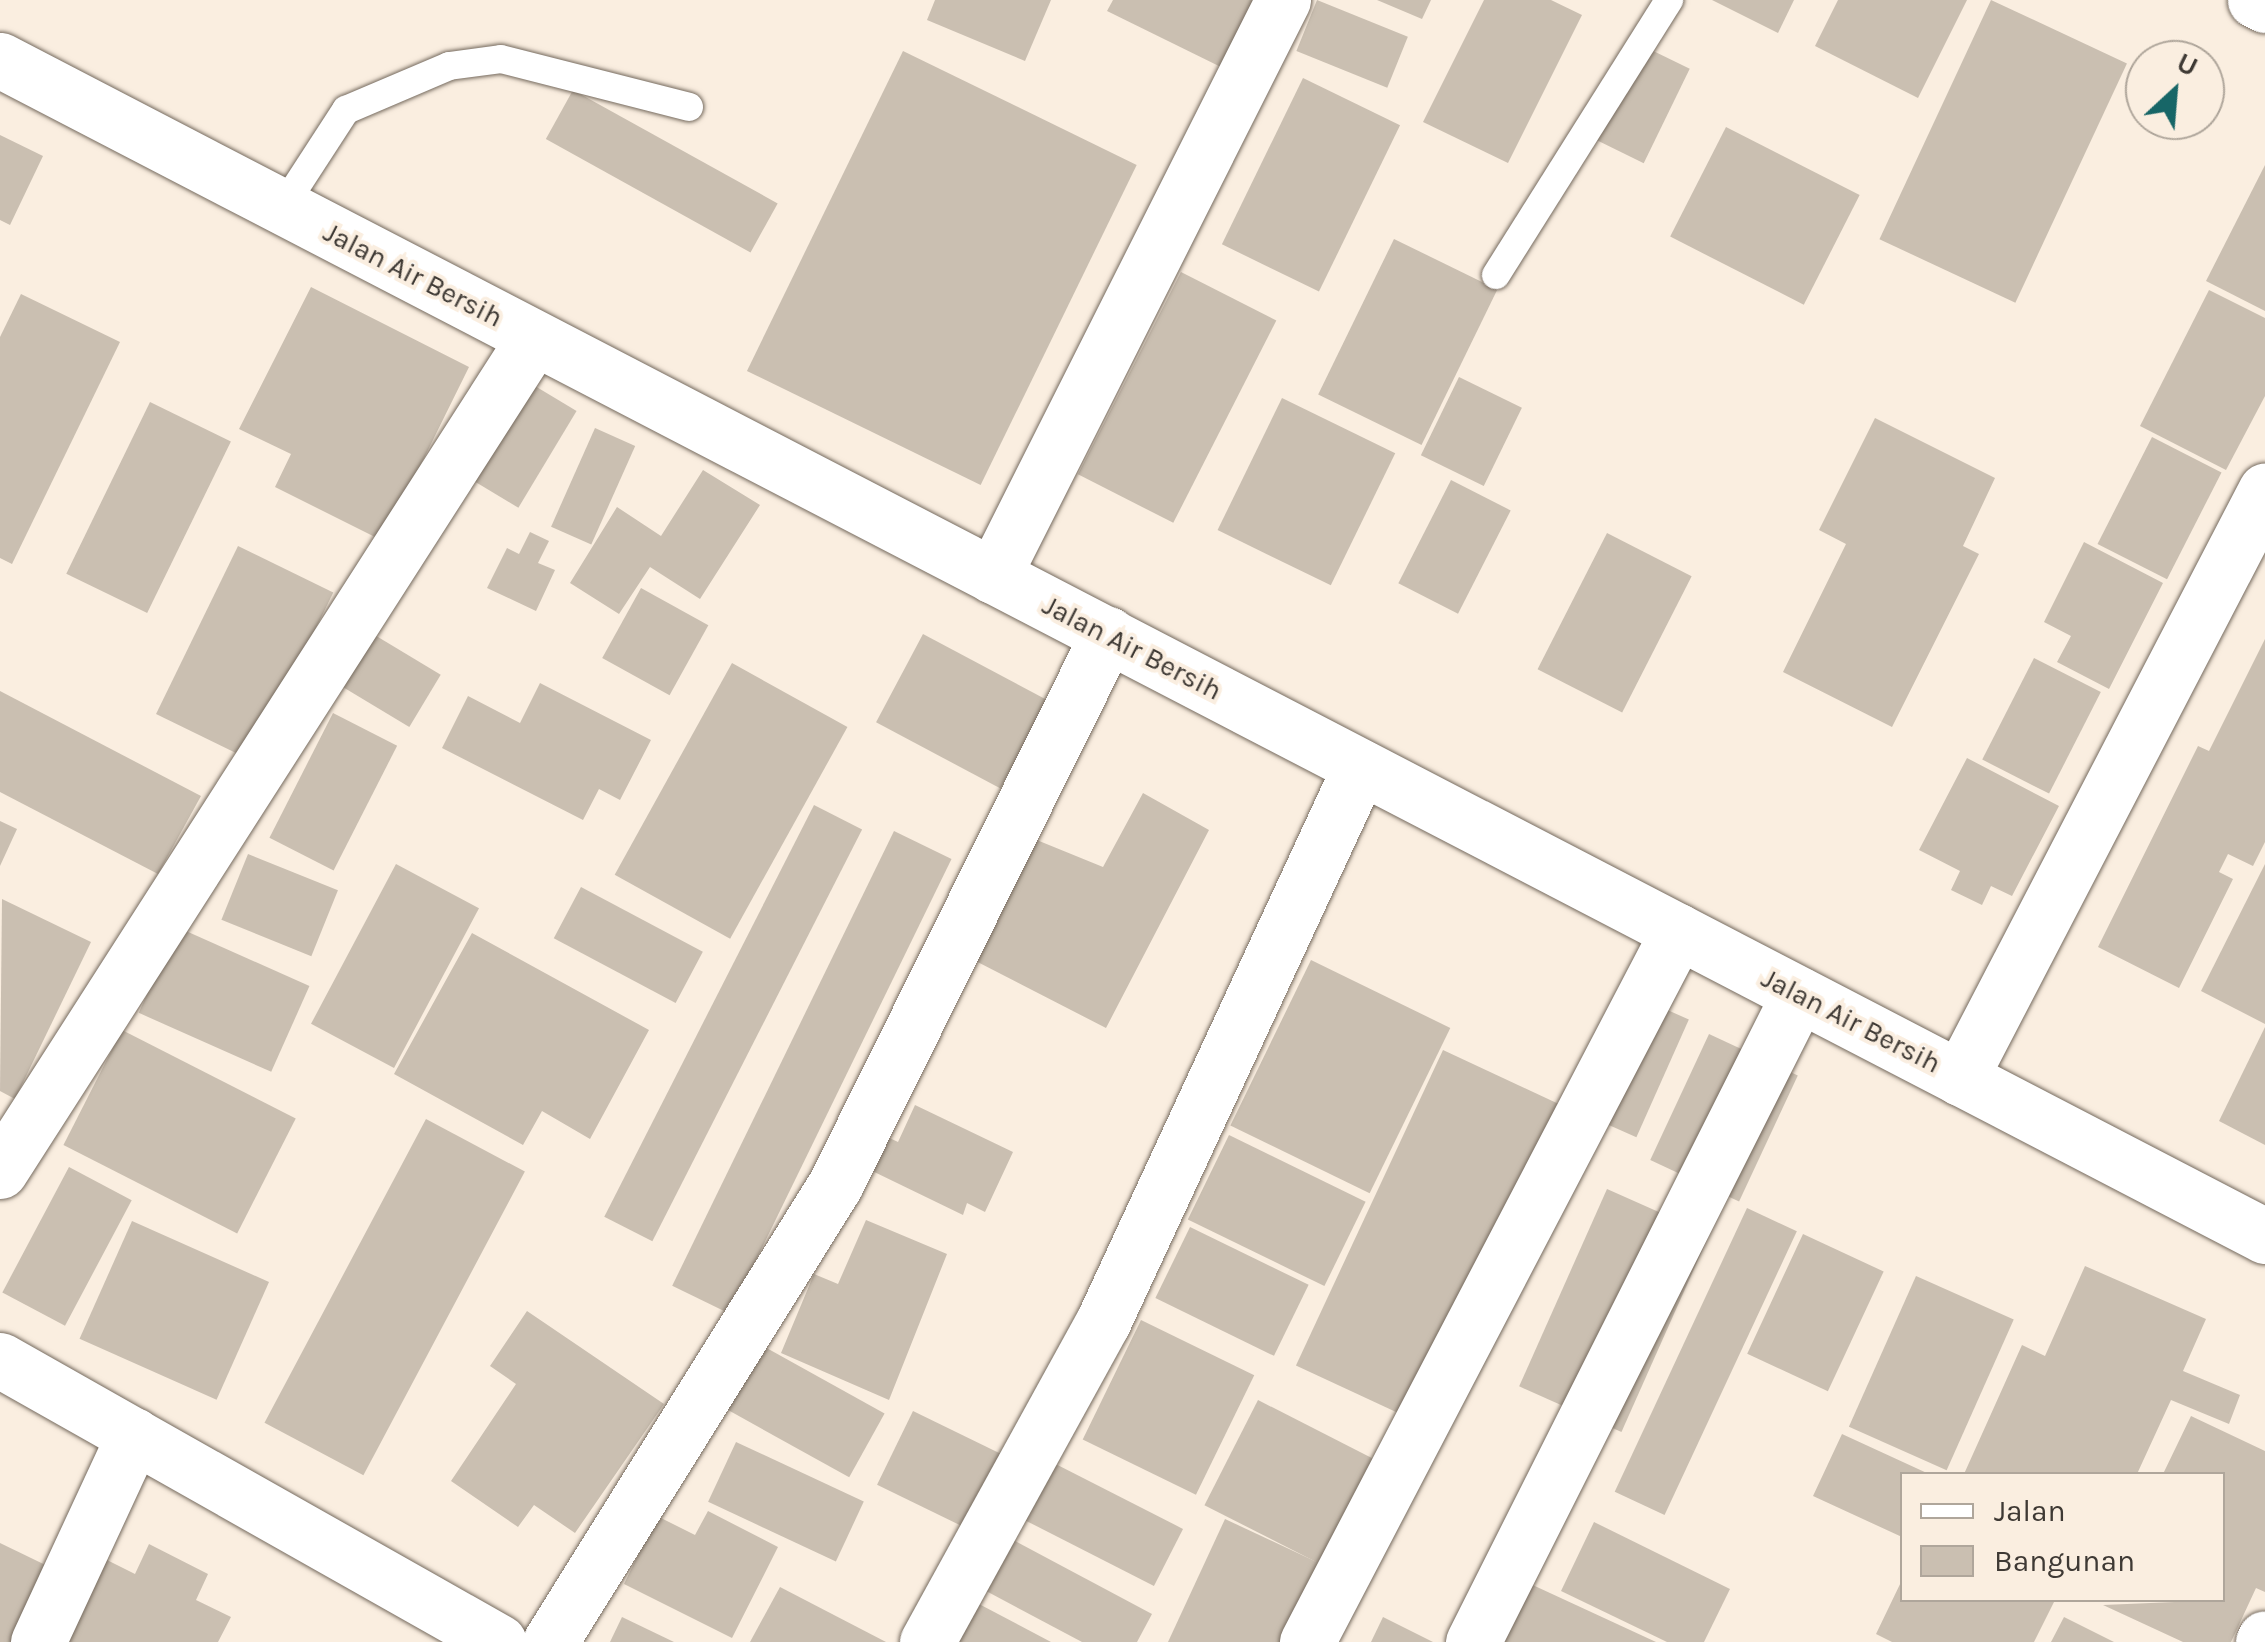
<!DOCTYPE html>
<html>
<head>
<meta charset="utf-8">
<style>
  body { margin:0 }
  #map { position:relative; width:2265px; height:1642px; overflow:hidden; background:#faeee0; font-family:Karla,sans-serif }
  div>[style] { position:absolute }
  .building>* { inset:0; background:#cabfb1; transform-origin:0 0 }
  .roads { filter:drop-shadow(0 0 2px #756a5e) drop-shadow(0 0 2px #756a5e) }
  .lane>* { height:28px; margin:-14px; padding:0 14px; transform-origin:14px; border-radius:14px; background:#fff }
  .street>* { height:55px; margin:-27.5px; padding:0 27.5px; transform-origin:27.5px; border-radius:27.5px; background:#fff }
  span { translate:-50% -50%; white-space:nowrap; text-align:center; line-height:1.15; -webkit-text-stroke:8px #faeee0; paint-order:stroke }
  .street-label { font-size:28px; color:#3e3934 }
  .legend { position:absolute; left:1900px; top:1472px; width:325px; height:130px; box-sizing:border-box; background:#faeee0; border:2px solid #afa69b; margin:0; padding:12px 18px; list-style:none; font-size:30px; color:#3e3934 }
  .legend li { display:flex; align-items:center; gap:20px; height:50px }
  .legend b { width:50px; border:2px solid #afa69b }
  .north { position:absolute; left:2125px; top:40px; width:100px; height:100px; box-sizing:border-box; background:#faeee0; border:2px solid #afa69b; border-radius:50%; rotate:26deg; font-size:28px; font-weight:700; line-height:40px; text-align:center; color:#3e3934 }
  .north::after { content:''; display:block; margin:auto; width:35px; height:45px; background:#176667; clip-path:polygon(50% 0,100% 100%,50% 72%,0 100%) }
</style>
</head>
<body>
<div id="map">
  <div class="building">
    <div style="clip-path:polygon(935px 0,1051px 0,1025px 61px,927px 20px)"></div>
    <div style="clip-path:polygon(1113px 0,1264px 0,1229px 71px,1107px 11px)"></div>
    <div style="left:1317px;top:0;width:98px;height:55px;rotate:22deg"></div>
    <div style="clip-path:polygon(1377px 0,1431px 0,1422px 19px)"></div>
    <div style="clip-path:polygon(1484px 0,1551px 0,1582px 15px,1508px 163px,1423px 122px)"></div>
    <div style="clip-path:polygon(1712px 0,1794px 0,1778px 33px)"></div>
    <div style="clip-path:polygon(1838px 0,1967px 0,1918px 98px,1815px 46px)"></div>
    <div style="left:1991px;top:0;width:150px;height:264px;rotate:25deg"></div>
    <div style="left:1643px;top:46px;width:52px;height:105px;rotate:26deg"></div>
    <div style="left:903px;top:51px;width:260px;height:356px;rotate:26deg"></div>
    <div style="left:1303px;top:78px;width:108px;height:185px;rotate:26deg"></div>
    <div style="left:573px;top:90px;width:234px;height:56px;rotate:29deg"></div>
    <div style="left:1726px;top:127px;width:150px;height:123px;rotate:27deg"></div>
    <div style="clip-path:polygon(0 135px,43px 156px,10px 225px,0 220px)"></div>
    <div style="clip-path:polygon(2265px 165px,2265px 311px,2206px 281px)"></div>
    <div style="left:1394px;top:239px;width:115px;height:173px;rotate:26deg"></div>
    <div style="left:1181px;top:272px;width:107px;height:227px;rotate:27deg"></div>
    <div style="clip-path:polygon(311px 287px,469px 367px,383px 541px,275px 487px,291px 454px,239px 429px)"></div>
    <div style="clip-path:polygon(2209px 290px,2265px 318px,2265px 396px,2226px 470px,2140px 426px)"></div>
    <div style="clip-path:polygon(21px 294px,120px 342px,12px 564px,0 558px,0 337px)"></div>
    <div style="left:520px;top:377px;width:66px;height:113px;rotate:31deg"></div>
    <div style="left:1459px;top:377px;width:70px;height:87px;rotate:26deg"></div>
    <div style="left:1282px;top:398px;width:126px;height:147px;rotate:26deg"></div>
    <div style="left:150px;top:402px;width:90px;height:191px;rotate:26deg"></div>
    <div style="clip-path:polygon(1875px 418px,1995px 478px,1963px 546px,1979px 554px,1892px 727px,1783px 672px,1846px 544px,1819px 530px)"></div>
    <div style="left:595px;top:428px;width:44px;height:108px;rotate:24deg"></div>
    <div style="left:2152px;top:437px;width:78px;height:120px;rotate:27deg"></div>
    <div style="clip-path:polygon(703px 470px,760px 505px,700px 599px,650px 567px,619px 614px,570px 583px,617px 507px,661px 536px)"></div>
    <div style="left:1451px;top:480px;width:67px;height:116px;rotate:27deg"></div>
    <div style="clip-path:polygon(530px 532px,549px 541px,538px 563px,555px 570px,536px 611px,487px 588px,507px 548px,519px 554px)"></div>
    <div style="left:1607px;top:533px;width:95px;height:153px;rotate:27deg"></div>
    <div style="clip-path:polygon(2084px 542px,2163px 583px,2109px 689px,2057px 662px,2071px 636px,2044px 622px)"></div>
    <div style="left:238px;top:546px;width:106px;height:187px;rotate:26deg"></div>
    <div style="left:641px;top:588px;width:77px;height:80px;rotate:29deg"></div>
    <div style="left:373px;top:634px;width:79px;height:61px;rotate:31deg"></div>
    <div style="left:923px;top:634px;width:141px;height:100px;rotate:28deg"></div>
    <div style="clip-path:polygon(2265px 639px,2265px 842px,2253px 866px,2228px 854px,2219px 872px,2233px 879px,2179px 988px,2098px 947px,2198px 746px,2209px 751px)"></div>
    <div style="left:2034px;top:658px;width:75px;height:114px;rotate:27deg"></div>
    <div style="left:732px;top:663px;width:132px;height:242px;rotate:29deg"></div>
    <div style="clip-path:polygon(540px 683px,651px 740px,620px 800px,599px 789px,583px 820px,442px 748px,468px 696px,520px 723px)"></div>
    <div style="clip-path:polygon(0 691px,201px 796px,158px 874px,0 792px)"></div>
    <div style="left:333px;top:713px;width:72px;height:140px;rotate:27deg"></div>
    <div style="clip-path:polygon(1967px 758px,2059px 806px,2012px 896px,1991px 886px,1982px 905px,1951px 890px,1960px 871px,1919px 850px)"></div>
    <div style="clip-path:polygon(1143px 793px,1209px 830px,1106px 1028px,962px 954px,1022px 834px,1103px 867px)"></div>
    <div style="left:814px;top:805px;width:54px;height:462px;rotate:27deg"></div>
    <div style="clip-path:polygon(0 821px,17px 829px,0 866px)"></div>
    <div style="left:894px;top:831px;width:64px;height:506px;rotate:26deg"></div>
    <div style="left:248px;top:854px;width:97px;height:71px;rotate:22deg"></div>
    <div style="left:396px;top:864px;width:94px;height:181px;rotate:28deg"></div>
    <div style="clip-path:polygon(2265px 864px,2265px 1024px,2201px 991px)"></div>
    <div style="left:581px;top:887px;width:138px;height:58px;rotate:28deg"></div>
    <div style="clip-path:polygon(2px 899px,91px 942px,15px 1099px,0 1091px)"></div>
    <div style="left:177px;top:927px;width:145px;height:94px;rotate:24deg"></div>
    <div style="clip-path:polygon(472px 933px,649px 1030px,590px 1139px,542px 1111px,523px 1145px,394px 1074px)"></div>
    <div style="left:1311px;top:960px;width:155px;height:184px;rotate:26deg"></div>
    <div style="left:1645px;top:1000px;width:48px;height:129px;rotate:24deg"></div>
    <div style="clip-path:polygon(2265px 1027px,2265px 1145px,2219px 1121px)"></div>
    <div style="left:122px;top:1030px;width:195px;height:129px;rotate:27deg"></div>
    <div style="left:1709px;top:1034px;width:98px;height:139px;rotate:25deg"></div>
    <div style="left:1443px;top:1050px;width:136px;height:348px;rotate:25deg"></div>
    <div style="clip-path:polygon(915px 1105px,1013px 1152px,985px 1212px,967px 1203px,963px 1215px,864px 1167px,879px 1133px,898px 1142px)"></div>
    <div style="left:426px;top:1119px;width:112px;height:344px;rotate:28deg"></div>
    <div style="left:1229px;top:1135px;width:152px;height:94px;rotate:26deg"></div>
    <div style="left:69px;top:1167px;width:71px;height:142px;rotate:28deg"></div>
    <div style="left:1607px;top:1189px;width:112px;height:216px;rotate:24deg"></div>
    <div style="left:1747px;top:1208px;width:55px;height:313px;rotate:25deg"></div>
    <div style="clip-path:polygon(866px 1220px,947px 1254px,889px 1400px,781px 1353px,814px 1274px,838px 1284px)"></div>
    <div style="left:132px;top:1221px;width:150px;height:129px;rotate:24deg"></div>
    <div style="left:1190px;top:1227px;width:132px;height:79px;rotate:26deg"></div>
    <div style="left:1803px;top:1234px;width:89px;height:132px;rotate:25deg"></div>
    <div style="clip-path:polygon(2085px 1266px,2206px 1319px,2183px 1371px,2240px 1395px,2229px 1424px,2171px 1400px,2137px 1474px,1964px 1474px,2022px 1345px,2045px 1356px)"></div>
    <div style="left:1916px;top:1276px;width:107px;height:165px;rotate:24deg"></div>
    <div style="clip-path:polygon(527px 1311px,664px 1404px,575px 1533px,534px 1505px,518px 1527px,451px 1481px,516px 1384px,490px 1366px)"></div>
    <div style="left:1141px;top:1320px;width:126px;height:133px;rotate:26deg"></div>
    <div style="left:763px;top:1346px;width:139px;height:73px;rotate:29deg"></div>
    <div style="left:1258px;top:1400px;width:148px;height:118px;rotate:27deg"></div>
    <div style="left:913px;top:1411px;width:97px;height:82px;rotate:26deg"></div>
    <div style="clip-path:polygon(2191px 1416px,2265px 1451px,2265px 1592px,2256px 1588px,2231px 1642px,2183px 1642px,2103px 1605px,2222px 1600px,2222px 1474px,2163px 1474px)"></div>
    <div style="clip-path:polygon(1842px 1434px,1929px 1474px,1902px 1474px,1902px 1537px,1813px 1496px)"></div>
    <div style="left:736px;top:1442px;width:141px;height:66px;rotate:25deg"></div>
    <div style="left:1036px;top:1454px;width:165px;height:64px;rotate:27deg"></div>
    <div style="clip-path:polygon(708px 1511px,778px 1547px,732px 1638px,624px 1584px,657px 1516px,695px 1535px)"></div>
    <div style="clip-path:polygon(1225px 1519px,1321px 1564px,1285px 1642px,1168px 1642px)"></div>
    <div style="clip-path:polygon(1594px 1522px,1730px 1589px,1704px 1642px,1667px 1642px,1561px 1591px)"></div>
    <div style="clip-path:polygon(1000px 1533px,1152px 1614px,1137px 1642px,1082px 1642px,973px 1584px)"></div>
    <div style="clip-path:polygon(0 1543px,62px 1573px,27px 1642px,0 1642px)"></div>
    <div style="clip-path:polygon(149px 1544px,208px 1574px,196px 1600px,231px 1617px,218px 1642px,64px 1642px,105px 1559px,135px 1574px)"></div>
    <div style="clip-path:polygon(1522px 1580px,1656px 1642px,1494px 1642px)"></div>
    <div style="clip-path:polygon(1902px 1580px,1902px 1600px,2055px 1600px,2034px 1642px,1892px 1642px,1876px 1634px)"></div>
    <div style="clip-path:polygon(780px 1587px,886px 1642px,750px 1642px)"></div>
    <div style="clip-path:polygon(979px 1604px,1051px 1642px,959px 1642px)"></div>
    <div style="clip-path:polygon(622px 1617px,674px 1642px,610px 1642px)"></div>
    <div style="clip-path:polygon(1383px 1617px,1433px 1642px,1371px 1642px)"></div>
    <div style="clip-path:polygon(2064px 1617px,2114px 1642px,2051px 1642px)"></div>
  </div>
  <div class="roads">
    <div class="lane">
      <div style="left:283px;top:207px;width:116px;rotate:-57deg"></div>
      <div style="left:346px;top:110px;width:112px;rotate:-23.1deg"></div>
      <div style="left:449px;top:66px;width:52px;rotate:-7.7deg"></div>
      <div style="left:501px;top:59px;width:194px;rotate:14.3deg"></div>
      <div style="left:1496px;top:275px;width:325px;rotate:-57.8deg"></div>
    </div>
    <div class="street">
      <div style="left:2255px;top:0;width:11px;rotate:27deg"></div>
      <div style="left:0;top:60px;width:2552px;rotate:27.44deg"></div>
      <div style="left:993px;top:576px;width:645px;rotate:-63.28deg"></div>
      <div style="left:1960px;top:1078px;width:662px;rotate:-62.54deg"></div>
      <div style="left:0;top:1171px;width:989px;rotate:-57.34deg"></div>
      <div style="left:0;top:1360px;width:573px;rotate:29.47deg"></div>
      <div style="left:38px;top:1642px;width:228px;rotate:-65.1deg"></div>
      <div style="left:550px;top:1642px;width:539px;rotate:-58.05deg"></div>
      <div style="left:835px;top:1185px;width:615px;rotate:-63.64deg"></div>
      <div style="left:927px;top:1642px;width:365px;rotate:-61.2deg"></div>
      <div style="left:1103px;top:1322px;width:612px;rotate:-65.15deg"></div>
      <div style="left:1307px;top:1642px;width:802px;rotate:-62.44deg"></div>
      <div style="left:1473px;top:1642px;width:725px;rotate:-63.29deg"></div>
      <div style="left:2263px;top:1642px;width:4px;rotate:-63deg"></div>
    </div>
  </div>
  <div class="street-label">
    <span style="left:413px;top:275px;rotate:27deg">Jalan Air Bersih</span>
    <span style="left:1132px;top:648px;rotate:27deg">Jalan Air Bersih</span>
    <span style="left:1851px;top:1021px;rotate:27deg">Jalan Air Bersih</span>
  </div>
  <ul class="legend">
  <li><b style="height:12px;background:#fff"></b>Jalan</li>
  <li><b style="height:28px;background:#cabfb1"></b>Bangunan</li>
  </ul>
  <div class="north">U</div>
</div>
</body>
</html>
